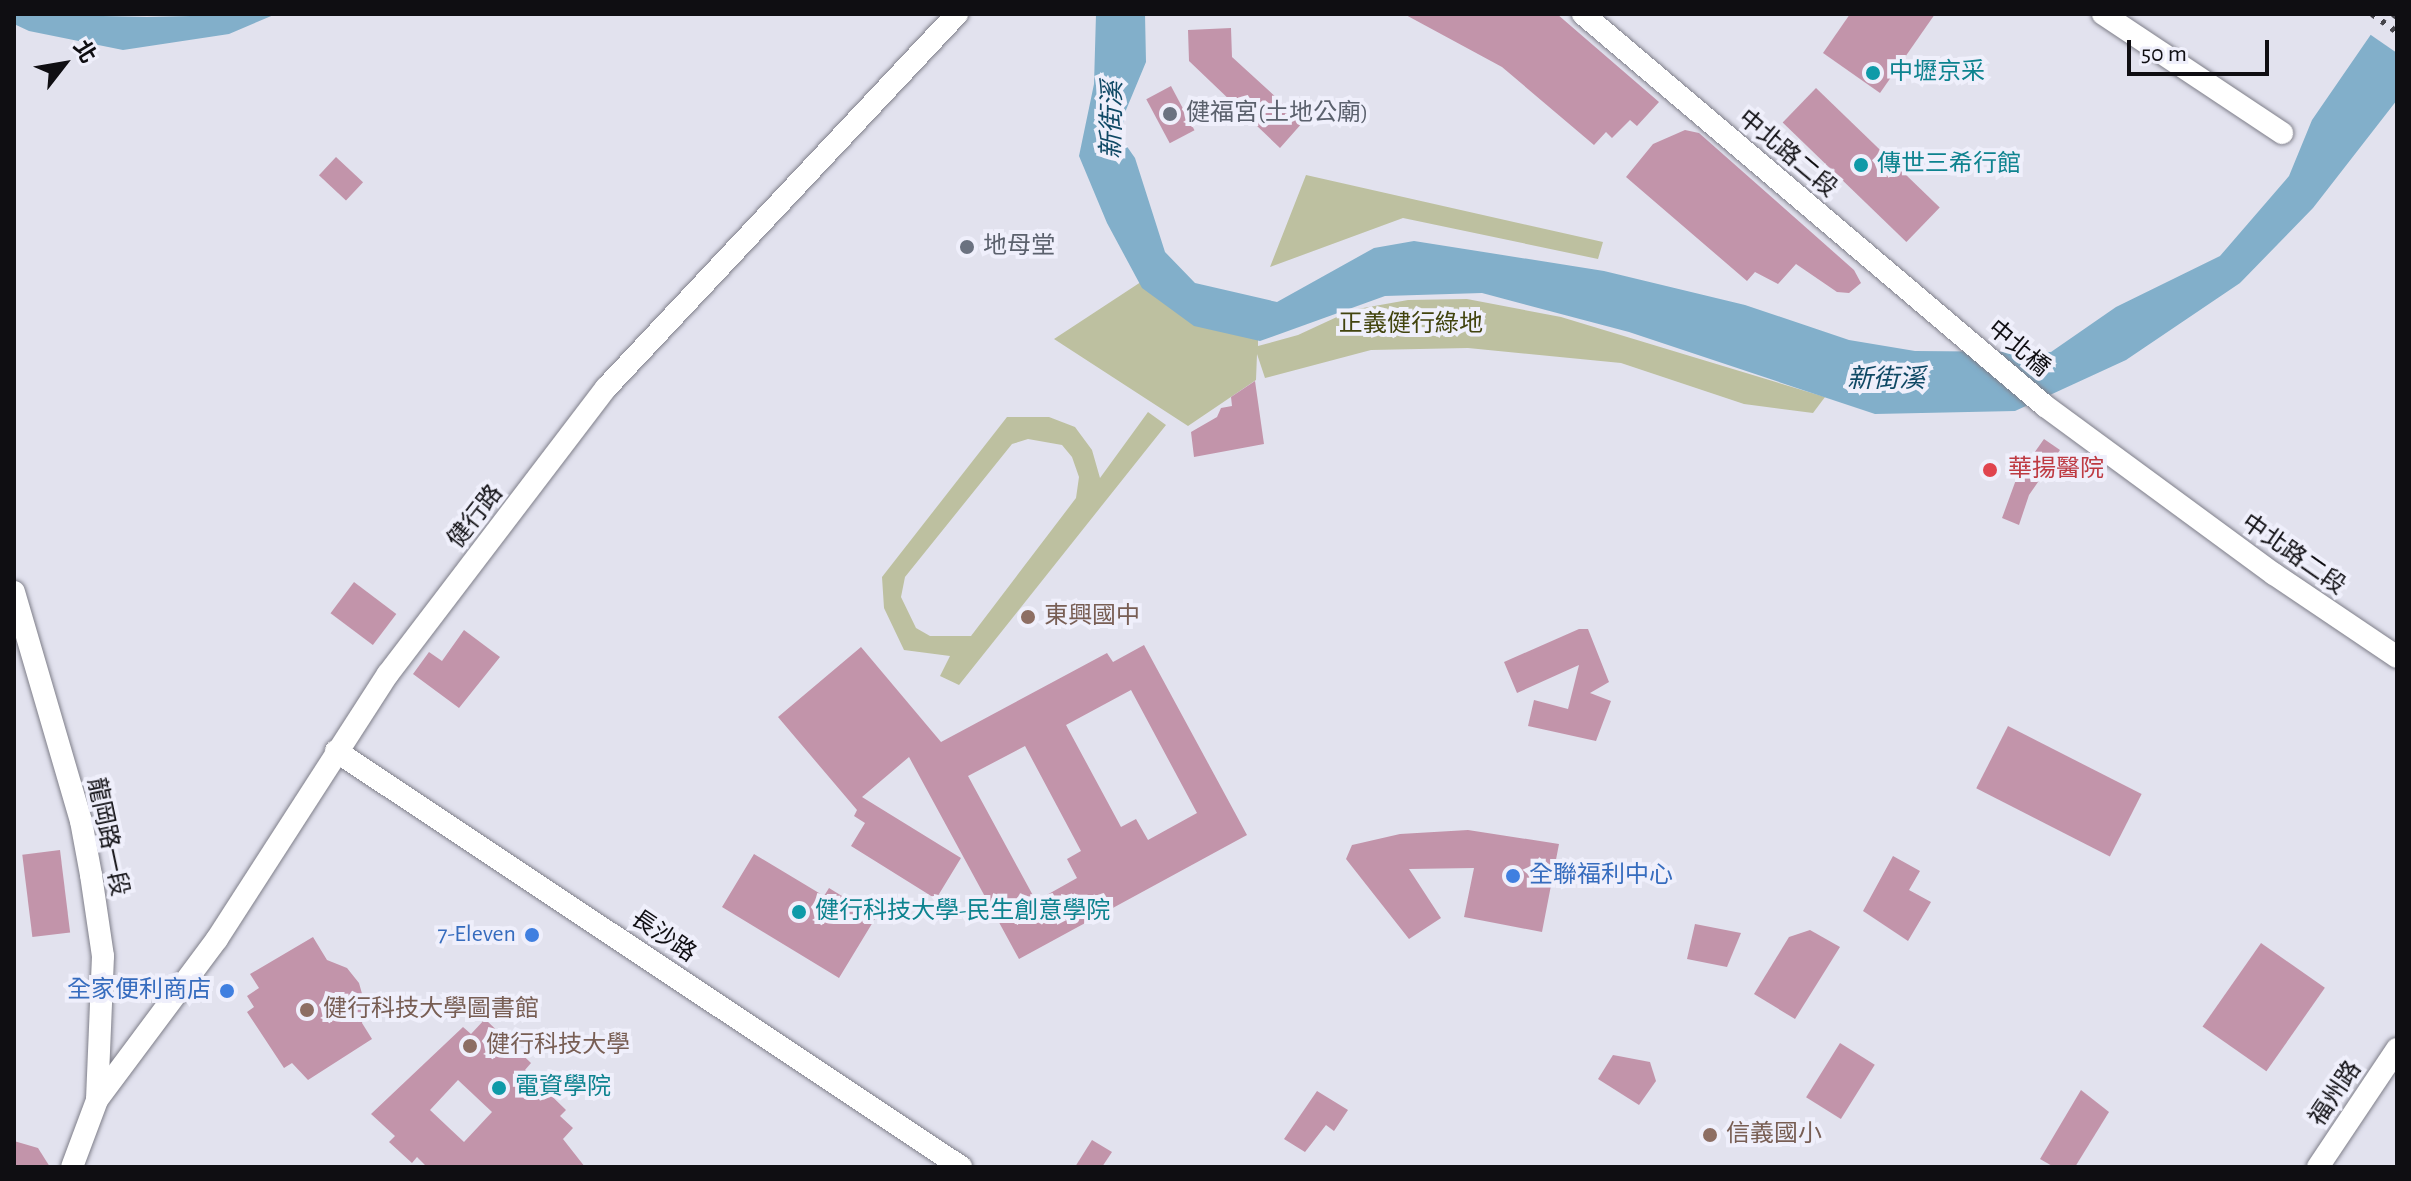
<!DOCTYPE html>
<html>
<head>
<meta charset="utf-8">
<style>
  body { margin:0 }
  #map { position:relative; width:2411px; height:1181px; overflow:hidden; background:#e2e2ee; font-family:"Alegreya Sans","Noto Sans TC",sans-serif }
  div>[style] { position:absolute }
  .green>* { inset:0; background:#bdc0a0 }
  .water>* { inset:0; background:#82afca }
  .pier>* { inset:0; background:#e2e2ee }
  .building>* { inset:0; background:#c294aa; transform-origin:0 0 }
  .roads { filter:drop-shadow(0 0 2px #7e7e89) drop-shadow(0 0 2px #7e7e89) }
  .minor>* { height:22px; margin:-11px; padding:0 11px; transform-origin:11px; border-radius:11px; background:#fff }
  .rail>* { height:6px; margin-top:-3px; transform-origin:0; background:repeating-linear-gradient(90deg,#46454b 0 4px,transparent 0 12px) }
  .dots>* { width:22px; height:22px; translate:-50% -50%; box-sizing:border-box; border:4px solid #efeffb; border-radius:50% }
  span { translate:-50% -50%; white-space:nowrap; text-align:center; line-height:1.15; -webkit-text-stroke:8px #efeffb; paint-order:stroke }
  .culture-label { font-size:24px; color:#0d838f }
  .left { translate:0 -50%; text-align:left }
  .worship-label { font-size:24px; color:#5b616d }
  .street-label { font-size:24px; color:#0f0e12 }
  .park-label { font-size:24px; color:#42440e }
  .health-label { font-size:24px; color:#be3a42 }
  .education-label { font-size:24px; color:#785e54 }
  .shop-label { font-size:24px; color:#366cbe }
  .right { translate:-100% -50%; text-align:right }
  .water-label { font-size:26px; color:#104965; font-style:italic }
  .frame { position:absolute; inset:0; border:16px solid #0f0e12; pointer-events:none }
  .north { position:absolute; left:24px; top:24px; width:80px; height:80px; -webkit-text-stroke:6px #efeffb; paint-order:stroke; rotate:59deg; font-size:22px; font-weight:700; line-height:32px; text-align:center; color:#0f0e12 }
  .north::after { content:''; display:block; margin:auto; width:28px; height:36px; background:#0f0e12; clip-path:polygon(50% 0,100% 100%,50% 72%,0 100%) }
  .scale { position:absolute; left:2127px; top:40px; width:142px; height:36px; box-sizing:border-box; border:4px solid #0f0e12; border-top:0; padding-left:10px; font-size:24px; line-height:28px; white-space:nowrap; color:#0f0e12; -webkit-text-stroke:6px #efeffb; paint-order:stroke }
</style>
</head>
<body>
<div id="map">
  <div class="green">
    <div style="clip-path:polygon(1306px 175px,1603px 242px,1598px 259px,1403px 218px,1270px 267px)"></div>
    <div style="clip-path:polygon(1150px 276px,1258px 327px,1258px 346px,1298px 335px,1352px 310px,1408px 300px,1467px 299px,1561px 317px,1825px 397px,1813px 413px,1744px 404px,1621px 363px,1468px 348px,1371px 350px,1265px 378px,1257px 354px,1256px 380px,1188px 426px,1054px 339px)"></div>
    <div style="clip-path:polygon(evenodd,1148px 412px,1166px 425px,959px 685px,940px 676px,950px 656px,904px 650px,884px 608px,882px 577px,1007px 417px,1049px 417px,1075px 427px,1092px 450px,1100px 478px,1148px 412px,1028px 439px,1062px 445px,1072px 457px,1079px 477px,1076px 498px,971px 636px,930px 636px,916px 628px,901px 597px,905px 577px,1012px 444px,1028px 439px)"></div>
  </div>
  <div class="water">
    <div style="clip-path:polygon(14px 14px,147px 17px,276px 14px,229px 34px,123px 50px,29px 31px,14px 24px)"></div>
    <div style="clip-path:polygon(1096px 14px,1145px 14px,1146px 62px,1126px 110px,1121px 138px,1135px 158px,1165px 252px,1195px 283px,1277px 302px,1374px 248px,1414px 241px,1604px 271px,1745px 305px,1849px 340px,1915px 351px,2051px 352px,2116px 307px,2220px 256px,2289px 176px,2312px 120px,2385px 14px,2397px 14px,2397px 100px,2313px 208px,2240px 283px,2126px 360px,2015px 411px,1875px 414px,1629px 332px,1482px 293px,1385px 296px,1260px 341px,1194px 326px,1142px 288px,1107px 223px,1079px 156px,1094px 84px)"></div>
  </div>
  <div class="pier">
    <div style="clip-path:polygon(2380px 14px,2397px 14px,2397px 53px,2368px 33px)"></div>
  </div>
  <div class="building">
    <div style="clip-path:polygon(1404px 14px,1557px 14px,1659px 102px,1637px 126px,1630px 120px,1612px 138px,1606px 132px,1594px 145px,1502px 67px)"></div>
    <div style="clip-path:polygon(1850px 14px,1935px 14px,1880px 93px,1823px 53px)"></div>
    <div style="clip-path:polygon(1231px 28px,1232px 57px,1303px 122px,1280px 148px,1189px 61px,1188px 30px)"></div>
    <div style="left:1171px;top:86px;width:50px;height:28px;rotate:62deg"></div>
    <div style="left:1816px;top:88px;width:172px;height:48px;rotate:44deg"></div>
    <div style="clip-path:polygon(1685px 130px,1699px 133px,1854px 270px,1861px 283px,1849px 293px,1837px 292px,1796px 264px,1778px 284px,1755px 272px,1747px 281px,1626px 177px,1653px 144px)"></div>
    <div style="left:336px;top:157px;width:37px;height:25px;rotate:43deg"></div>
    <div style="clip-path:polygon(1255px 381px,1264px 444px,1194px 457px,1191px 432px,1217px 417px,1221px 408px,1232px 406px,1231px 397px)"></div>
    <div style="clip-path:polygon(2044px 439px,2060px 450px,2029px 495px,2019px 525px,2002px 518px,2017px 477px)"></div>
    <div style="left:354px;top:582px;width:53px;height:39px;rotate:37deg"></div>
    <div style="clip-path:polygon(1579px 629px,1588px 629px,1609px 682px,1590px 693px,1611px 701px,1596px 741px,1528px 726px,1534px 700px,1568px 709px,1579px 665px,1517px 693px,1504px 662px)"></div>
    <div style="clip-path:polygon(464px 630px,500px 657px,459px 708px,413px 674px,429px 652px,442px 661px)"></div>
    <div style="clip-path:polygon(evenodd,1144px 645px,1247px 835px,1019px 959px,909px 757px,862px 797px,961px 858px,936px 899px,851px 846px,865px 823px,854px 816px,857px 810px,778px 717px,861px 647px,941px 742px,1107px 653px,1113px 662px,1144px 645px,1131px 690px,1197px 813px,1148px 840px,1136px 819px,1121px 827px,1066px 725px,1131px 690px,1144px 645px,1025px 746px,1081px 851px,1067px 859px,1077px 878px,1036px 901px,968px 776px,1025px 746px)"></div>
    <div style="left:2008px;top:726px;width:150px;height:70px;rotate:27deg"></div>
    <div style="clip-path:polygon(1468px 830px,1559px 844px,1542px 932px,1464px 917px,1474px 868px,1409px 869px,1441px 918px,1409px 939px,1346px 859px,1352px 845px,1400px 834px)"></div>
    <div style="left:60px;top:850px;width:83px;height:38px;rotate:83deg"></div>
    <div style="clip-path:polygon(754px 854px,824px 896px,829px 888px,876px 917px,839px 978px,722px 907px)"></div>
    <div style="clip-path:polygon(1893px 856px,1920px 871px,1909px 890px,1931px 902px,1908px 941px,1863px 911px)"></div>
    <div style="clip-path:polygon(1695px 924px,1741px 933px,1727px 967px,1687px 959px)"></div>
    <div style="clip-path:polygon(1810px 930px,1840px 947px,1795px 1019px,1754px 994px,1789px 937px)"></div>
    <div style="clip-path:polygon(313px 937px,327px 960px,347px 968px,359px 983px,366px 1008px,362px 1023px,372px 1039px,308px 1080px,292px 1063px,284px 1068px,247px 1012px,254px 1007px,247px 996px,259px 988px,250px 974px)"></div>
    <div style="left:2261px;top:943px;width:78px;height:102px;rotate:35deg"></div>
    <div style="clip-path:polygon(evenodd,485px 1019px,531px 1063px,525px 1070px,566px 1110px,560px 1116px,573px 1128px,563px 1139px,585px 1167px,427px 1167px,417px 1157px,412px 1163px,389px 1142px,395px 1136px,371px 1114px,463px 1027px,471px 1034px,485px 1019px,458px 1080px,492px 1112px,464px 1142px,430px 1110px,458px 1080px)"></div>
    <div style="left:1840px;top:1043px;width:41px;height:64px;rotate:32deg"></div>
    <div style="clip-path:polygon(1613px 1055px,1650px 1062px,1656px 1081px,1639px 1105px,1598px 1079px)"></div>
    <div style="clip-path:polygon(2081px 1090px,2109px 1112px,2075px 1167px,2054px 1167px,2040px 1159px)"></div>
    <div style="clip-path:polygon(1317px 1091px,1348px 1110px,1334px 1131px,1326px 1125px,1305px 1152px,1284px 1139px)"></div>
    <div style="clip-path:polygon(1092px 1140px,1112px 1152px,1102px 1167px,1075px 1167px)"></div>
    <div style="clip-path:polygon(14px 1141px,38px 1148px,50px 1167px,14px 1167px)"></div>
  </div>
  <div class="roads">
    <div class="minor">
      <div style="left:1583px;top:14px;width:606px;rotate:40.31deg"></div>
      <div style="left:2045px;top:406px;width:284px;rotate:36.3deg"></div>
      <div style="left:2274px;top:574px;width:148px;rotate:34deg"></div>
      <div style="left:2103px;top:14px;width:215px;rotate:33.6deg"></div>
      <div style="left:14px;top:592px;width:239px;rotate:73.7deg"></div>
      <div style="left:81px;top:821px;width:55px;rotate:79.5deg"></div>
      <div style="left:91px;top:875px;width:82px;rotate:81.6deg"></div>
      <div style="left:103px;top:956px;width:144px;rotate:92.4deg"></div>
      <div style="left:336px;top:751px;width:751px;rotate:33.65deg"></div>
      <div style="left:72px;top:1167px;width:72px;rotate:-69.5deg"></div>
      <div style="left:97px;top:1100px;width:201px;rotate:-53.3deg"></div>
      <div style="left:217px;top:939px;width:315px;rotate:-57.2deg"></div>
      <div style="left:388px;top:674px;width:360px;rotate:-52.7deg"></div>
      <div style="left:606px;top:388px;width:513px;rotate:-46.82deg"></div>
      <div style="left:2318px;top:1167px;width:142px;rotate:-56.2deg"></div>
    </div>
  </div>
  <div class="rail">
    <div style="left:2372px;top:14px;width:31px;rotate:36deg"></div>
    <div style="left:2393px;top:14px;width:5px;rotate:37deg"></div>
  </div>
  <div class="dots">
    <div style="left:1873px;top:73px;background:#0f9aa8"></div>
    <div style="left:1170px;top:114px;background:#6b7280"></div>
    <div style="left:1861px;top:165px;background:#0f9aa8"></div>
    <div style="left:967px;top:247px;background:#6b7280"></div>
    <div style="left:1990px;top:470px;background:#e0444e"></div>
    <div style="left:1028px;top:617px;background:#8d6e63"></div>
    <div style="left:1513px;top:876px;background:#3f7fe0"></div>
    <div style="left:799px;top:912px;background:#0f9aa8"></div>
    <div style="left:532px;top:935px;background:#3f7fe0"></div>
    <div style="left:227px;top:991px;background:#3f7fe0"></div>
    <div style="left:307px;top:1010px;background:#8d6e63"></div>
    <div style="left:470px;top:1046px;background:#8d6e63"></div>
    <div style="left:499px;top:1088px;background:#0f9aa8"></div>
    <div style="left:1710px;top:1135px;background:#8d6e63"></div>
  </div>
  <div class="culture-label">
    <span class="left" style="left:1889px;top:73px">中壢京采</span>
    <span class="left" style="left:1877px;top:165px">傳世三希行館</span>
    <span class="left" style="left:815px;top:912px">健行科技大學-民生創意學院</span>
    <span class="left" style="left:515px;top:1088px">電資學院</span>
  </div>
  <div class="worship-label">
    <span class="left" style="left:1186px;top:114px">健福宮(土地公廟)</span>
    <span class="left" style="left:983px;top:247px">地母堂</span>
  </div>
  <div class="street-label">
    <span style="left:1787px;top:154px;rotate:40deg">中北路二段</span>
    <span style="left:2018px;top:349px;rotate:40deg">中北橋</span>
    <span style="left:476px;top:517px;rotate:-52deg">健行路</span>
    <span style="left:2293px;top:555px;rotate:35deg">中北路二段</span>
    <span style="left:107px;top:837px;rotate:78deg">龍岡路一段</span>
    <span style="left:663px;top:937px;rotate:34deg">長沙路</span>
    <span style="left:2336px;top:1094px;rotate:-56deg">福州路</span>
  </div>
  <div class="park-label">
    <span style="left:1411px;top:325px">正義健行綠地</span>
  </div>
  <div class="health-label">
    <span class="left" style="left:2008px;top:470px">華揚醫院</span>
  </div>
  <div class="education-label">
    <span class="left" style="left:1044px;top:617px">東興國中</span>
    <span class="left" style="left:323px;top:1010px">健行科技大學圖書館</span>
    <span class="left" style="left:486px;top:1046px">健行科技大學</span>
    <span class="left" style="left:1726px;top:1135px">信義國小</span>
  </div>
  <div class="shop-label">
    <span class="left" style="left:1529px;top:876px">全聯福利中心</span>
    <span class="right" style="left:516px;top:935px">7-Eleven</span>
    <span class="right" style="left:211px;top:991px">全家便利商店</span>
  </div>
  <div class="water-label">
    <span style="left:1113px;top:120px;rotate:-89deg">新街溪</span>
    <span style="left:1886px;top:380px">新街溪</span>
  </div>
  <div class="frame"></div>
  <div class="north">北</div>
  <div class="scale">50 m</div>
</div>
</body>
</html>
